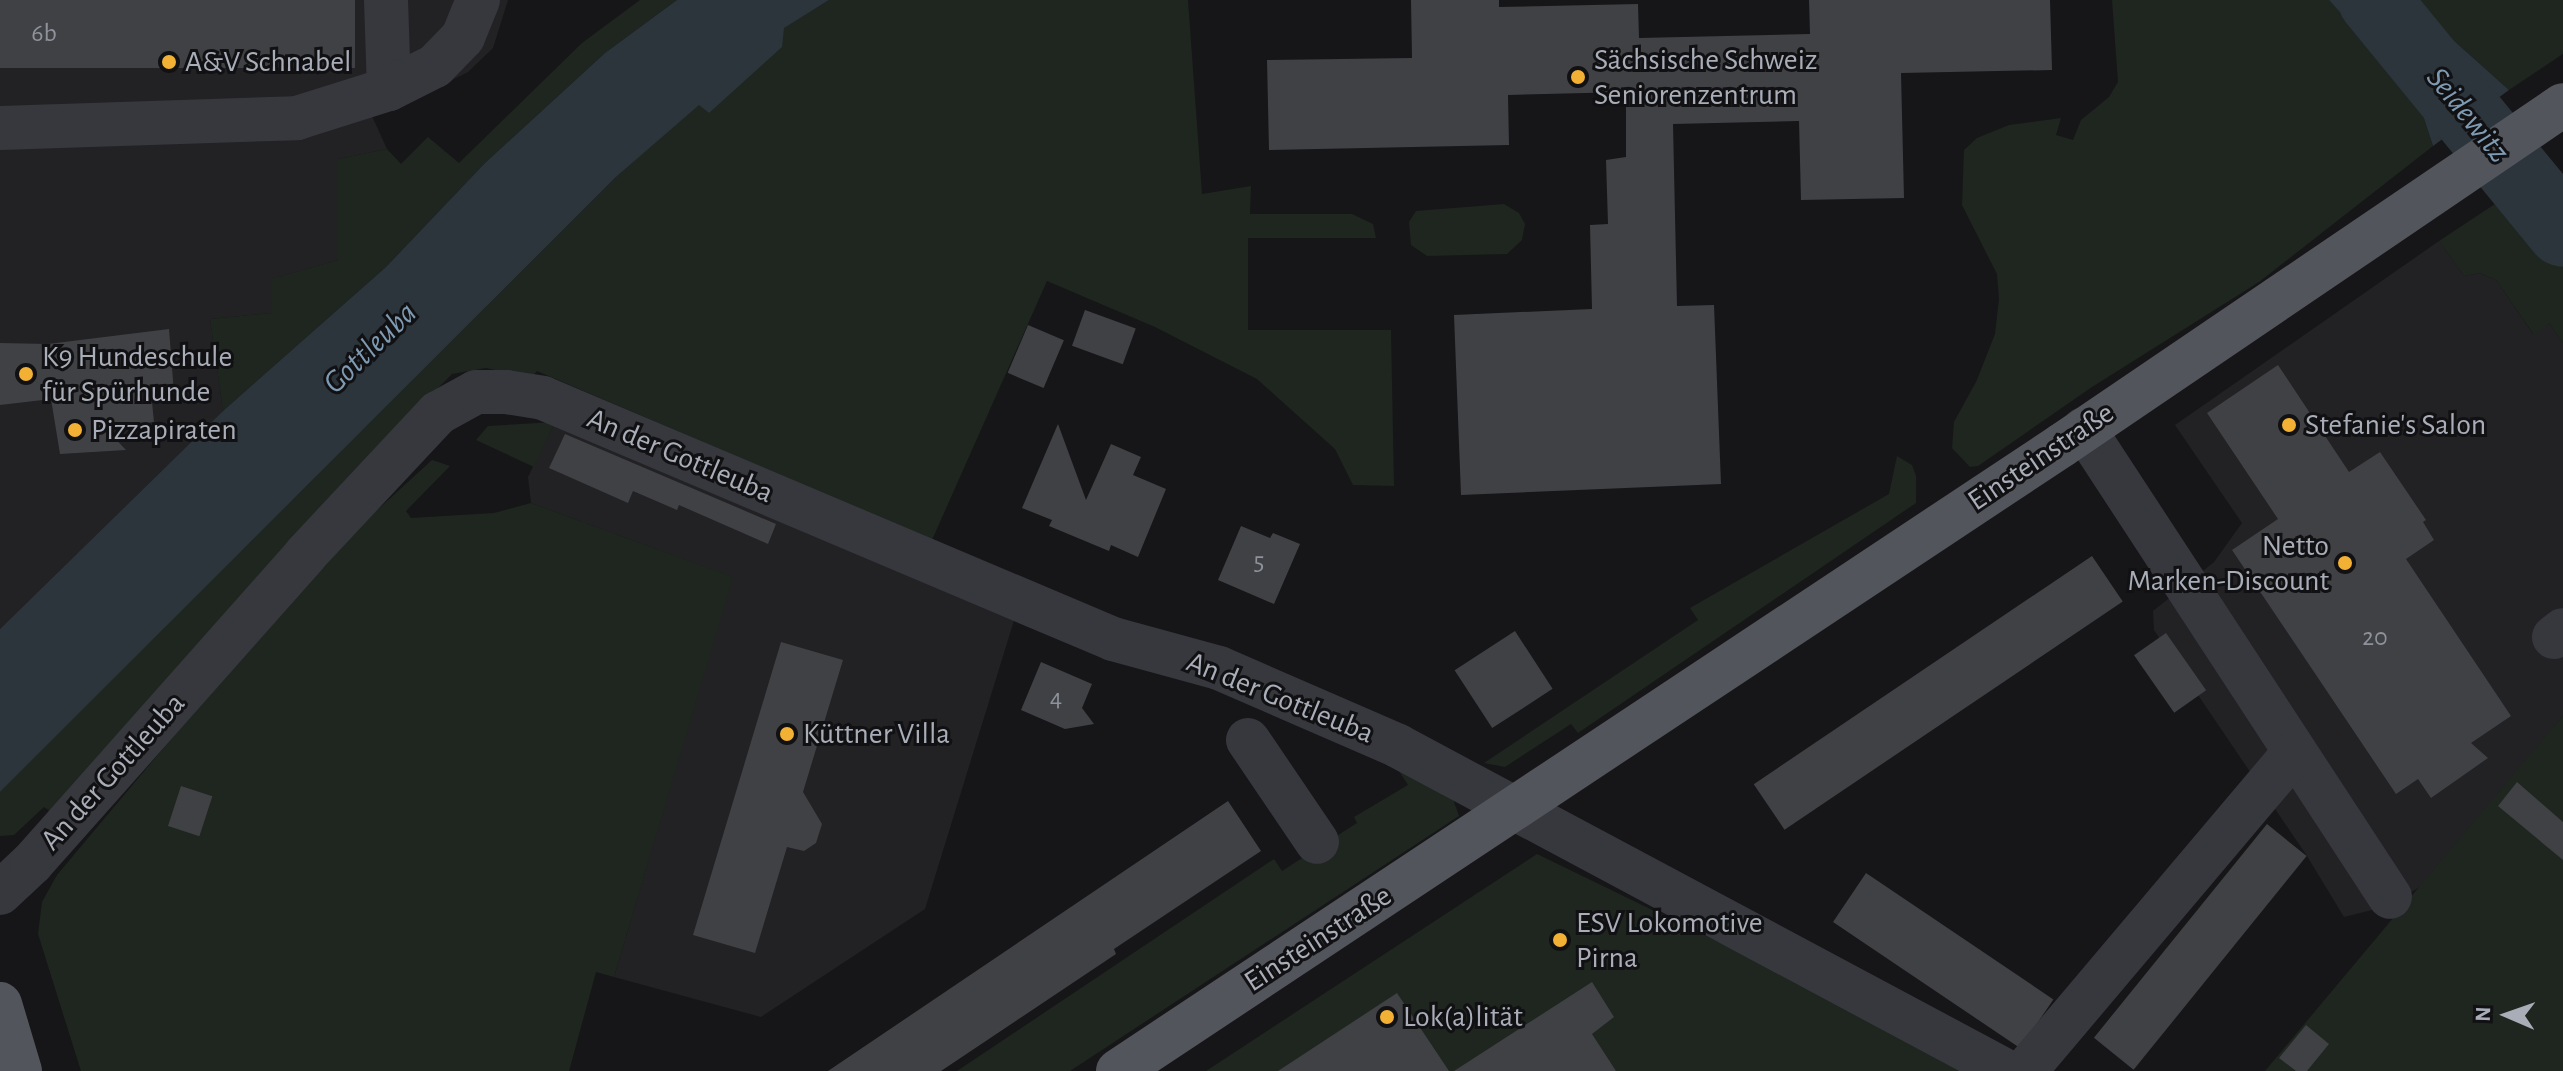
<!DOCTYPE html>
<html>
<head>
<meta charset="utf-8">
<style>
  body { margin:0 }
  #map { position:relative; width:2563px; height:1071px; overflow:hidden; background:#161618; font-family:"Alegreya Sans",sans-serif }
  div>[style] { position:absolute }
  .built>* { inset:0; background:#222225 }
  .green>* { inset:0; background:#1e261f }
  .water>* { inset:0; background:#2c353c }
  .river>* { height:72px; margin:-36px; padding:0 36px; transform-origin:36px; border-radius:36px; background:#2c353c }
  .building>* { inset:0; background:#404145; transform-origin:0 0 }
  .minor>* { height:44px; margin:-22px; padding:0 22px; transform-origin:22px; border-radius:22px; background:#37383d }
  .major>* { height:44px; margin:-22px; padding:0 22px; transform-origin:22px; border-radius:22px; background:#53555c }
  .dots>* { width:22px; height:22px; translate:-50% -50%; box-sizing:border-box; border:4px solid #111113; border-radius:50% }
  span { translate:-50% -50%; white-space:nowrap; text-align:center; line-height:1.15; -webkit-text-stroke:6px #111113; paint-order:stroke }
  .number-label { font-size:26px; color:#8e929b }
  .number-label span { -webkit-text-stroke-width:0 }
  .poi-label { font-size:30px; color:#a8adb8 }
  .left { translate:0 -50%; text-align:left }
  .right { translate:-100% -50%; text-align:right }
  .street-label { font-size:30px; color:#a8adb8 }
  .water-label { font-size:32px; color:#7f9bb3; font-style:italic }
  .north { position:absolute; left:2467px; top:975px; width:80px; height:80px; -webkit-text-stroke:6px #111113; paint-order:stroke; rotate:272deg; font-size:22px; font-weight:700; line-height:32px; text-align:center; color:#a8adb8 }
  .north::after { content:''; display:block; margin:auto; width:28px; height:36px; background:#a8adb8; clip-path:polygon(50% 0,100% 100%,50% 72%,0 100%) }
</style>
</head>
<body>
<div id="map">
  <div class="built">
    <div style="clip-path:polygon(0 0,508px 0,493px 48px,468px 72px,414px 99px,371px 114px,387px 149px,338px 159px,338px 260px,272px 279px,273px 313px,210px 319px,223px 411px,0 629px)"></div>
    <div style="clip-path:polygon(2439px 241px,2464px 276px,2480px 273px,2496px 280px,2533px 334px,2549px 323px,2563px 343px,2563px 716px,2421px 886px,2392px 905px,2344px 917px,2307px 856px,2154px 630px,2153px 611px,2214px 562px,2242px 523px,2175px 425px)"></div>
    <div style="clip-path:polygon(555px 422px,1016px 614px,925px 909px,761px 1017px,614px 977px,732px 577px,531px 503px,528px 477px)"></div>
  </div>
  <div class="green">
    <div style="clip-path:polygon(640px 0,677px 0,605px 53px,485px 163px,386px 267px,223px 411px,210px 319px,272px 313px,271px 279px,338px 260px,338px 159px,387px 149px,401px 164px,428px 137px,459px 163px,582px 43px)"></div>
    <div style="clip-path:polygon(829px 0,1188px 0,1202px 194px,1251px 186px,1250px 214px,1352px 214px,1373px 224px,1376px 238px,1248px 238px,1248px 330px,1391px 330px,1394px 486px,1353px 485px,1335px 449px,1257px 379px,1155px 327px,1047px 281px,932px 540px,537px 371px,531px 378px,486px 368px,452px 374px,355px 471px,53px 813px,44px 807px,14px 835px,0 836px,0 792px,616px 177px,699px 104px,709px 113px,783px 28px)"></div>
    <div style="clip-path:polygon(2112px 0,2329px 0,2418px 100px,2433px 146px,2259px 282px,2092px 387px,1978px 466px,1970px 467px,1952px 448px,1954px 422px,1977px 380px,1995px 334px,1999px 299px,1997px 274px,1962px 205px,1964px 150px,1977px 138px,2009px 125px,2061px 118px,2056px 135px,2073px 140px,2081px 120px,2109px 97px,2118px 82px)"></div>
    <div style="clip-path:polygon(2418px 0,2563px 0,2563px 54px,2509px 90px,2452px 39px)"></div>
    <div style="clip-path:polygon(1504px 204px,1519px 213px,1525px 224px,1522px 240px,1507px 254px,1427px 256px,1411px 245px,1409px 222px,1416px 211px)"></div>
    <div style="clip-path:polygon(2495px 204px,2539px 229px,2563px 260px,2563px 343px,2549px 323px,2534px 335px,2496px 280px,2480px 273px,2464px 276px,2439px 241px)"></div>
    <div style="clip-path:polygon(555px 422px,534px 467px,476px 440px,488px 426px)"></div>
    <div style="clip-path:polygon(1897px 456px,1912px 465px,1916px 476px,1916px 503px,1578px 733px,1571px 724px,1505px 767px,1484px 763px,1698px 620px,1690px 608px,1889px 494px)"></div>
    <div style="clip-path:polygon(432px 460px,450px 466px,406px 511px,411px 518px,494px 513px,531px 503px,733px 577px,614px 977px,596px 972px,569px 1071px,81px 1071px,38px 934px,42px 902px,57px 875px,318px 564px)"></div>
    <div style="clip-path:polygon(2563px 716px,2563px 1071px,2265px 1071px,2543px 739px)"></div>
    <div style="clip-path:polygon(1390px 757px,1449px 788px,1459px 816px,1070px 1071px,957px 1071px,1274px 859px,1282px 871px,1357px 823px,1354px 817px,1408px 785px)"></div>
    <div style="clip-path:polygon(1537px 854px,1893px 1027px,1980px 1071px,1206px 1071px)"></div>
  </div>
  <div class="water">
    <div style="clip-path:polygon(677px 0,829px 0,784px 28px,782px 47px,709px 113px,699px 105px,616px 177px,0 792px,0 629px,223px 411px,386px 267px,485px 163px,605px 53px)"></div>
    <div style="clip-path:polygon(2329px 0,2418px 0,2452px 39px,2509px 90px,2433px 146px,2418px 100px)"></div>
    <div style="clip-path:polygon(2549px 168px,2563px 189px,2563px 260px,2539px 229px,2495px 204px)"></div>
  </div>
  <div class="river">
    <div style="left:2374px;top:0;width:298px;rotate:50.7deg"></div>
  </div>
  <div class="building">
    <div style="left:0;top:0;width:355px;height:68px"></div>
    <div style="clip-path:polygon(1411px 0,1499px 0,1499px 7px,1638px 4px,1639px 38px,1810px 34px,1809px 0,2050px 0,2052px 70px,1901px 73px,1904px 198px,1801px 200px,1799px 121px,1673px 124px,1677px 306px,1714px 305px,1721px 484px,1461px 495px,1454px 315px,1592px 309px,1590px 225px,1608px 224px,1606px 160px,1626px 157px,1626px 92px,1508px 95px,1509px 145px,1269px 150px,1267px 60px,1412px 58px)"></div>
    <div style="left:1085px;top:310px;width:54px;height:38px;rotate:20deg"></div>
    <div style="left:1028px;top:325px;width:39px;height:52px;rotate:23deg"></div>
    <div style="clip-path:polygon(169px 329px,174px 393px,151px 392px,154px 422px,105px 428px,126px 450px,60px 454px,51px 399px,0 405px,0 343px,48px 344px)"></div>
    <div style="clip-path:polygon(2278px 365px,2349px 472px,2380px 452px,2426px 520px,2423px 522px,2434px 540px,2406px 559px,2511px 716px,2471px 743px,2488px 758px,2431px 798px,2418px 779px,2396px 794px,2232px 550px,2278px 519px,2207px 413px)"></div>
    <div style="clip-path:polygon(1058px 424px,1086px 500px,1111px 444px,1141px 457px,1133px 475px,1166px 489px,1138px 557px,1111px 545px,1109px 551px,1049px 526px,1052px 520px,1022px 508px)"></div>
    <div style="clip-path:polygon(565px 434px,776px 524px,768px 544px,679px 505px,677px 510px,633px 491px,628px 503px,549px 468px)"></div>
    <div style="clip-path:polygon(1241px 526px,1270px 538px,1273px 533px,1300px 544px,1274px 604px,1218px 580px)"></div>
    <div style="left:2092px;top:556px;width:55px;height:408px;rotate:56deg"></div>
    <div style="left:1515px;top:631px;width:69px;height:72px;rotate:57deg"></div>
    <div style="left:2166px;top:633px;width:70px;height:39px;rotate:55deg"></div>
    <div style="clip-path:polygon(781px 642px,843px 660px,803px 792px,822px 824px,816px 843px,804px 851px,787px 847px,755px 953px,693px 935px)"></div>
    <div style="clip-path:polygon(1041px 662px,1092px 684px,1082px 708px,1094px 724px,1065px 729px,1021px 710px)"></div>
    <div style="clip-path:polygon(2517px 782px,2563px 822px,2563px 860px,2498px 806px)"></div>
    <div style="left:181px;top:786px;width:33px;height:42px;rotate:18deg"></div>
    <div style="clip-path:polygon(1228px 801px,1261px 851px,1114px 949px,1116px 954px,941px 1071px,828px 1071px)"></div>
    <div style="left:2267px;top:824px;width:51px;height:275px;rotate:39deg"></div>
    <div style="left:1866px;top:873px;width:226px;height:59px;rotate:34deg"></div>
    <div style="clip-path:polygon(1592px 982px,1614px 1017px,1592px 1034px,1616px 1071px,1454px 1071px)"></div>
    <div style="clip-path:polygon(1397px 993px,1449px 1071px,1278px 1071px)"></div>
    <div style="clip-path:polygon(2306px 1025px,2329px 1044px,2307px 1071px,2296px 1071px,2279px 1058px)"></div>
  </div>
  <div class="minor">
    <div style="left:386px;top:0;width:89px;rotate:88.1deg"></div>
    <div style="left:0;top:128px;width:297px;rotate:-1.9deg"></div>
    <div style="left:297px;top:118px;width:96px;rotate:-17.5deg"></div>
    <div style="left:389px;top:89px;width:51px;rotate:-26.6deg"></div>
    <div style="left:435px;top:66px;width:40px;rotate:-46deg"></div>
    <div style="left:463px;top:37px;width:40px;rotate:-68deg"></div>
    <div style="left:2084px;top:429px;width:559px;rotate:56.82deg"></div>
    <div style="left:2554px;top:637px;width:11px;rotate:-38deg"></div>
    <div style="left:1248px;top:740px;width:123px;rotate:55.9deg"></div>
    <div style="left:0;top:893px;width:44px;rotate:-43.2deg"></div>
    <div style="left:32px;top:863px;width:412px;rotate:-48.4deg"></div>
    <div style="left:305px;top:555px;width:195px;rotate:-46.9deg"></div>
    <div style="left:438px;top:413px;width:43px;rotate:-28.9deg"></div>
    <div style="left:476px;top:392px;width:30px"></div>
    <div style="left:506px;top:392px;width:37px;rotate:9deg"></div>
    <div style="left:543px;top:398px;width:619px;rotate:22.92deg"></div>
    <div style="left:1113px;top:639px;width:110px;rotate:15.3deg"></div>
    <div style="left:1219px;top:668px;width:195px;rotate:23.5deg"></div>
    <div style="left:1398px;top:746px;width:689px;rotate:28.13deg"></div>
    <div style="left:2025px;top:1071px;width:418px;rotate:-49.8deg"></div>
  </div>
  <div class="major">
    <div style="left:0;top:1004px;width:70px;rotate:73.4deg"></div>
    <div style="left:1118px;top:1071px;width:1133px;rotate:-33.55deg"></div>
    <div style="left:2062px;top:445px;width:605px;rotate:-34.16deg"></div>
  </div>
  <div class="dots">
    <div style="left:169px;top:62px;background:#f2b134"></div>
    <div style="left:1578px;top:77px;background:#f2b134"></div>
    <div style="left:26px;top:374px;background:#f2b134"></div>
    <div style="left:2289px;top:425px;background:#f2b134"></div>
    <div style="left:75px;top:430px;background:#f2b134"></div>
    <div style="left:2345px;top:563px;background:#f2b134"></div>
    <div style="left:787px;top:734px;background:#f2b134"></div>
    <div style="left:1560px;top:940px;background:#f2b134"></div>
    <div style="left:1387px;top:1017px;background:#f2b134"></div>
  </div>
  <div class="number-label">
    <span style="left:44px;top:34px">6b</span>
    <span style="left:1259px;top:562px">5</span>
    <span style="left:2375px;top:638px">20</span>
    <span style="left:1056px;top:699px">4</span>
  </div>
  <div class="poi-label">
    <span class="left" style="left:1594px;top:77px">Sächsische Schweiz<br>Seniorenzentrum</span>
    <span class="left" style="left:185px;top:62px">A&amp;V Schnabel</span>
    <span class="left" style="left:42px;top:374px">K9 Hundeschule<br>für Spürhunde</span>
    <span class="left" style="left:2305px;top:425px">Stefanie's Salon</span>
    <span class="left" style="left:91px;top:430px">Pizzapiraten</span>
    <span class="right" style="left:2329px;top:563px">Netto<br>Marken-Discount</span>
    <span class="left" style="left:803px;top:734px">Küttner Villa</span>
    <span class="left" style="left:1576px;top:940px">ESV Lokomotive<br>Pirna</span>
    <span class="left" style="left:1403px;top:1017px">Lok(a)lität</span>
  </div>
  <div class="street-label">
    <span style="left:680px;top:456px;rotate:23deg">An der Gottleuba</span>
    <span style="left:2041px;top:457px;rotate:-34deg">Einsteinstraße</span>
    <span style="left:1280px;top:698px;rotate:22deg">An der Gottleuba</span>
    <span style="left:113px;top:772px;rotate:-48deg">An der Gottleuba</span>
    <span style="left:1318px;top:939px;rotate:-33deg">Einsteinstraße</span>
  </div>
  <div class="water-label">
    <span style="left:2468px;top:115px;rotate:51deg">Seidewitz</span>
    <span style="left:370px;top:348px;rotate:-44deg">Gottleuba</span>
  </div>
  <div class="north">N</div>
</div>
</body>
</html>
